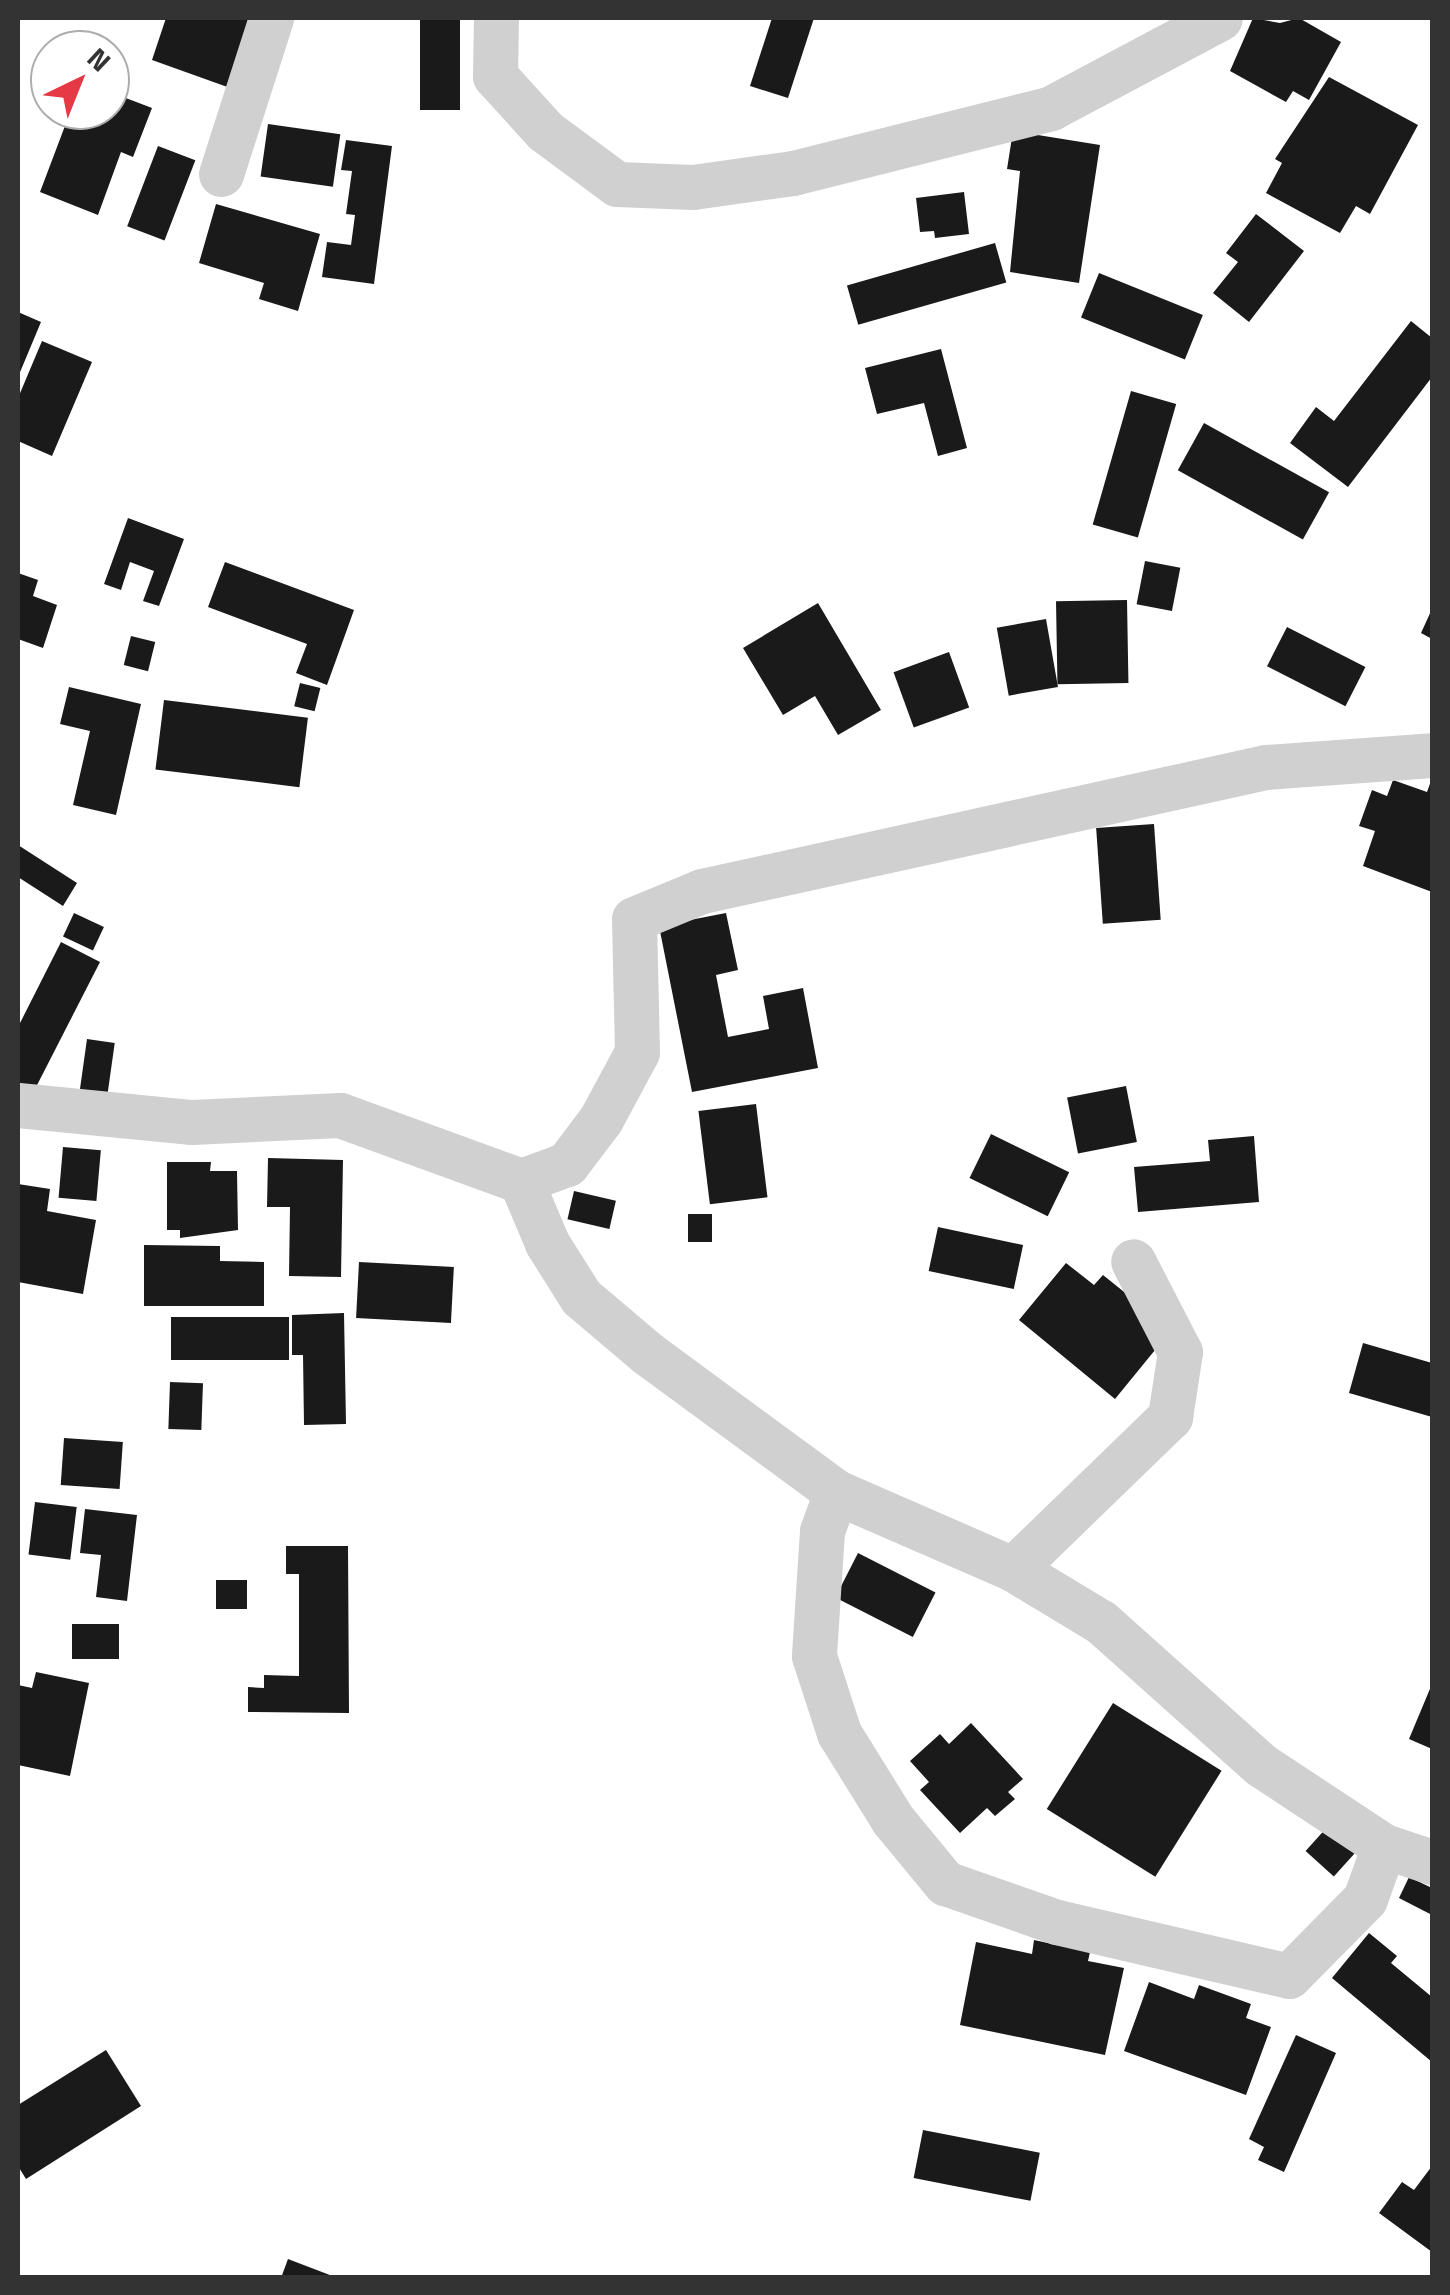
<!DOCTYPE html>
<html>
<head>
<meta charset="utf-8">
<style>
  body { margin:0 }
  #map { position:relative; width:1450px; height:2295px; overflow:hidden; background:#fff; font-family:"Titillium Web",sans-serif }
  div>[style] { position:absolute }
  .building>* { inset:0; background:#1a1a1a; transform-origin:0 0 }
  .minor>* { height:45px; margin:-22.5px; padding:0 22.5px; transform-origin:22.5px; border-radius:22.5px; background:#d0d0d0 }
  span { translate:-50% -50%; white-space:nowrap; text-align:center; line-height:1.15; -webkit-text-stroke:10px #fff; paint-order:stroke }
  .frame { position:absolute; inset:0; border:20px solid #333; pointer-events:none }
  .north { position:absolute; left:30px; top:30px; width:100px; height:100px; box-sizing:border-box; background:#fff; border:2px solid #adadad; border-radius:50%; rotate:43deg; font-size:28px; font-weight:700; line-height:40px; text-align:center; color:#333 }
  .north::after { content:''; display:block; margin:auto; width:35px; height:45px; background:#e63946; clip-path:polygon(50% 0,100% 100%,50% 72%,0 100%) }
</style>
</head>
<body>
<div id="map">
  <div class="building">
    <div style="clip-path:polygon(166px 18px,257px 18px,233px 89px,152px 60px)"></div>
    <div style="left:420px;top:18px;width:40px;height:92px"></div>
    <div style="clip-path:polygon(772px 18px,814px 18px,788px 98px,750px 86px)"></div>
    <div style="clip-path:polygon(1253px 18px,1280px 23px,1299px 18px,1341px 42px,1309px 100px,1293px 91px,1286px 102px,1230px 71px)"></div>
    <div style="clip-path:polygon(1329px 77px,1418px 125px,1370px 214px,1356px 206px,1340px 233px,1266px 193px,1282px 163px,1275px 159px)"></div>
    <div style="clip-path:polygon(110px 92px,152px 108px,133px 157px,121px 152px,98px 215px,40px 192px,71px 110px,110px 110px)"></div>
    <div style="left:268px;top:124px;width:73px;height:53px;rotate:8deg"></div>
    <div style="clip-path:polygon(1013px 131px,1100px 145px,1079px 283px,1010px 272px,1020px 171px,1007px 169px)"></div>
    <div style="clip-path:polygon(346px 140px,392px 146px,374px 284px,322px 277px,327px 242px,351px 245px,355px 215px,346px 214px,352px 171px,341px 170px)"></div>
    <div style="left:158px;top:146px;width:40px;height:86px;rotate:21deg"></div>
    <div style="clip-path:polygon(964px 192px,969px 234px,935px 238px,934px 231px,920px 232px,916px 198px)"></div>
    <div style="clip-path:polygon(216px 204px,320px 234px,298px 311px,259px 299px,264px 283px,199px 263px)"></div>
    <div style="clip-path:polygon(1256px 214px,1304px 251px,1249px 322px,1213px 293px,1238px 262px,1226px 253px)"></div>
    <div style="left:995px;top:243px;width:41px;height:154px;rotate:74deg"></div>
    <div style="left:1099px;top:273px;width:112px;height:48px;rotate:22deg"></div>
    <div style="clip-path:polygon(18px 312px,41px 322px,18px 377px)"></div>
    <div style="clip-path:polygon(1411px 321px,1432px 338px,1432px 377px,1348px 487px,1290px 443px,1316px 407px,1334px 421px)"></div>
    <div style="clip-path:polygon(42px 341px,92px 362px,52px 456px,18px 441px,18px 398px)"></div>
    <div style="clip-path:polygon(941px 349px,967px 448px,938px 456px,924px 403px,877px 414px,865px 368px)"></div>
    <div style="left:1131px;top:391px;width:47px;height:139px;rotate:16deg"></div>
    <div style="left:1204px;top:423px;width:143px;height:54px;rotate:29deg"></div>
    <div style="clip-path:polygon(128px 518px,184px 539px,159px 606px,143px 601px,154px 571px,130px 562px,121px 590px,104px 584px)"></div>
    <div style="left:1145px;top:561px;width:36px;height:44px;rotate:11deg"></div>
    <div style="clip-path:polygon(225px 562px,354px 610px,327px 685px,296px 673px,307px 644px,208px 607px)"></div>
    <div style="clip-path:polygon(18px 573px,38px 580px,33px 596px,57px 605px,43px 648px,18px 639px)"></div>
    <div style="left:1127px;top:600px;width:83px;height:71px;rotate:89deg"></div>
    <div style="clip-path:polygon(818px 603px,881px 710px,838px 735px,815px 696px,783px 715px,743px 648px)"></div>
    <div style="clip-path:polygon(1432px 609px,1432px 639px,1421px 633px)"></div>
    <div style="left:1046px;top:619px;width:69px;height:50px;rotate:80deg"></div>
    <div style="left:1287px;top:627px;width:88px;height:44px;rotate:27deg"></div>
    <div style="left:131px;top:636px;width:25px;height:30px;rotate:14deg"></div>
    <div style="left:949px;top:652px;width:59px;height:59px;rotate:70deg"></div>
    <div style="left:300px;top:683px;width:21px;height:24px;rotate:14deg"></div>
    <div style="clip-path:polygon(69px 687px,141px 704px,116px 815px,73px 805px,90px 731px,60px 724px)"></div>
    <div style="left:164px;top:700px;width:145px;height:70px;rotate:7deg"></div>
    <div style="clip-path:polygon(1432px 778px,1432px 892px,1363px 866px,1375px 831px,1359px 826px,1372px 790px,1387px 796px,1393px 780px,1427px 792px)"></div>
    <div style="left:1154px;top:824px;width:96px;height:58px;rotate:86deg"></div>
    <div style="clip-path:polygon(18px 845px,77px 883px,63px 906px,18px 877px)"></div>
    <div style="left:74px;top:913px;width:33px;height:26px;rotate:25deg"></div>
    <div style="clip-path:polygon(726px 913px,738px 970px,716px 975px,728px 1037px,769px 1029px,763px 996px,803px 988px,818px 1068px,692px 1092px,659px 926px)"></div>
    <div style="clip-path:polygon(61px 942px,100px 962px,33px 1093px,18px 1085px,18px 1027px)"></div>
    <div style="left:87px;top:1039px;width:28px;height:56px;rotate:8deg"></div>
    <div style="left:1126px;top:1086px;width:57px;height:60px;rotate:79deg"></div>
    <div style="left:756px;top:1104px;width:94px;height:58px;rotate:83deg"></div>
    <div style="left:991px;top:1134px;width:87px;height:49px;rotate:26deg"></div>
    <div style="clip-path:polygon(1254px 1136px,1259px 1202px,1138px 1212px,1134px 1167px,1210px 1161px,1208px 1140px)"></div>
    <div style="left:63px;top:1147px;width:38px;height:51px;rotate:5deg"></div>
    <div style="clip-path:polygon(268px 1158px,343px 1160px,341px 1277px,289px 1276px,290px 1207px,267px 1207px)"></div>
    <div style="clip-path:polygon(167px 1162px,211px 1162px,210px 1171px,237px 1171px,238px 1230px,180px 1238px,180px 1230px,167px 1230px)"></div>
    <div style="clip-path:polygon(18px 1184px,50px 1189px,47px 1211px,96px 1220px,83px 1294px,18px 1282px)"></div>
    <div style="left:574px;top:1191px;width:43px;height:29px;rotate:13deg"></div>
    <div style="left:688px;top:1214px;width:24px;height:28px"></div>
    <div style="left:938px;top:1227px;width:87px;height:45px;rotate:12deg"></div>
    <div style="clip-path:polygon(144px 1245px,220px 1246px,220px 1261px,264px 1262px,264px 1306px,144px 1306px)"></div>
    <div style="left:359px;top:1262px;width:95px;height:56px;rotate:3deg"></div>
    <div style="clip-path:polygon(1066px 1263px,1094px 1285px,1103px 1275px,1154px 1316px,1164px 1339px,1115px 1399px,1019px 1320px)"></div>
    <div style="clip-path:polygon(344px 1313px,346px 1424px,304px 1425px,303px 1355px,292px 1355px,292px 1315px)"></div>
    <div style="left:171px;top:1317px;width:118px;height:43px"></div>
    <div style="clip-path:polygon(1363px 1343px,1432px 1363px,1432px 1417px,1349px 1393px)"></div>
    <div style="left:170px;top:1382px;width:33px;height:47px;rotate:2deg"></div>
    <div style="left:64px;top:1438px;width:59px;height:47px;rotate:4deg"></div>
    <div style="left:35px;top:1502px;width:42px;height:53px;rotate:7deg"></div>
    <div style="clip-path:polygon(85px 1509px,137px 1515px,127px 1601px,96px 1597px,101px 1555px,80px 1553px)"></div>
    <div style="clip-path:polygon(286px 1546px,348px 1546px,349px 1713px,248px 1712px,248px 1687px,264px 1688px,264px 1675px,299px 1676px,299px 1574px,286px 1574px)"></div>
    <div style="left:858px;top:1553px;width:87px;height:50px;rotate:27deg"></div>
    <div style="left:247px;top:1580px;width:29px;height:31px;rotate:90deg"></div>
    <div style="left:72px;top:1624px;width:47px;height:35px"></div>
    <div style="clip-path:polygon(36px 1672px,89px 1683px,70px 1776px,18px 1765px,18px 1685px,32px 1688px)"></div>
    <div style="clip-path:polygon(1432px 1684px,1432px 1749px,1409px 1739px)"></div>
    <div style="left:1113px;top:1703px;width:128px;height:125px;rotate:32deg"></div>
    <div style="clip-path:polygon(971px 1723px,1023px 1779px,1008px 1792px,1015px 1799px,995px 1816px,987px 1808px,960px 1833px,920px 1790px,929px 1782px,910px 1761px,940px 1734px,949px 1744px)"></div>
    <div style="left:1329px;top:1825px;width:38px;height:35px;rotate:42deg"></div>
    <div style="clip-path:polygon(1409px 1877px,1432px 1888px,1432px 1915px,1399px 1898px)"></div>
    <div style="clip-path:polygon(1369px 1933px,1397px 1956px,1391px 1963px,1432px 1997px,1432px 2062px,1332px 1978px)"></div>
    <div style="clip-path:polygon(1034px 1940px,1090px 1952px,1088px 1961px,1124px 1968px,1105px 2055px,960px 2025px,976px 1942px,1032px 1954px)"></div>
    <div style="clip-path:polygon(1149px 1982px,1194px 1999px,1199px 1985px,1251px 2004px,1246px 2018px,1271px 2027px,1246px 2095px,1124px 2051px)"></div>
    <div style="clip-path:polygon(1296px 2035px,1336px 2053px,1284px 2172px,1258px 2160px,1264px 2147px,1249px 2139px)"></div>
    <div style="clip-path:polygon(106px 2050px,141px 2106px,26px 2179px,18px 2166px,18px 2105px)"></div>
    <div style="left:923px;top:2130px;width:119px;height:49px;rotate:11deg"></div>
    <div style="clip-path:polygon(1432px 2166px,1432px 2252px,1379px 2213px,1402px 2182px,1414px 2190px)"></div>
    <div style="clip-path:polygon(288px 2259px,335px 2277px,335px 2278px,281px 2278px)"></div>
  </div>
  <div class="minor">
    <div style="left:496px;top:18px;width:58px;rotate:91deg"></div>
    <div style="left:495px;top:76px;width:74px;rotate:47.7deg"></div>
    <div style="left:545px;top:131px;width:89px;rotate:36.4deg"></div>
    <div style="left:617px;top:184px;width:76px;rotate:2.3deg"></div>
    <div style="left:693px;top:187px;width:101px;rotate:-8deg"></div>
    <div style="left:793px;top:173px;width:266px;rotate:-14.1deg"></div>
    <div style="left:1051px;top:108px;width:191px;rotate:-28deg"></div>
    <div style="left:221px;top:174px;width:164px;rotate:-72.2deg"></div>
    <div style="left:18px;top:1105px;width:175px;rotate:5.6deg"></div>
    <div style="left:192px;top:1122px;width:148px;rotate:-2.7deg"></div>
    <div style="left:340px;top:1115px;width:193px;rotate:20deg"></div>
    <div style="left:521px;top:1181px;width:67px;rotate:67.2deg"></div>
    <div style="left:547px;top:1243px;width:64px;rotate:57.8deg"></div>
    <div style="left:581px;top:1297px;width:87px;rotate:40.3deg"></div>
    <div style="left:647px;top:1353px;width:235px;rotate:36.3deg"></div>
    <div style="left:836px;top:1492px;width:193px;rotate:23.5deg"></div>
    <div style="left:1013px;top:1569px;width:103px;rotate:31.1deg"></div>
    <div style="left:1101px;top:1622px;width:215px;rotate:41.8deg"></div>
    <div style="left:1261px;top:1765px;width:147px;rotate:33.4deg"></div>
    <div style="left:1384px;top:1846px;width:51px;rotate:18.4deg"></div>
    <div style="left:521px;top:1181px;width:49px;rotate:-20.3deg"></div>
    <div style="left:567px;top:1164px;width:56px;rotate:-52.9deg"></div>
    <div style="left:601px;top:1119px;width:76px;rotate:-61.8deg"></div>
    <div style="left:637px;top:1052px;width:133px;rotate:-91.3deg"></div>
    <div style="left:634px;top:919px;width:74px;rotate:-22.4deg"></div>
    <div style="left:702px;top:891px;width:577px;rotate:-12.4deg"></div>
    <div style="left:1266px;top:767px;width:166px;rotate:-4.1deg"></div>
    <div style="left:836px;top:1492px;width:41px;rotate:109.7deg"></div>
    <div style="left:822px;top:1531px;width:125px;rotate:93.7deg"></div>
    <div style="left:814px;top:1656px;width:81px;rotate:72deg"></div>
    <div style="left:839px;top:1733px;width:102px;rotate:58.2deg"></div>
    <div style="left:893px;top:1820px;width:82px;rotate:50.5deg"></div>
    <div style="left:945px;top:1883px;width:119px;rotate:19.2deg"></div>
    <div style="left:1057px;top:1922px;width:238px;rotate:13.1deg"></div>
    <div style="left:1289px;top:1976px;width:108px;rotate:-45.4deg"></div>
    <div style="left:1365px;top:1899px;width:56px;rotate:-70.3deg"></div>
    <div style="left:1013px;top:1569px;width:219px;rotate:-44.1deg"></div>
    <div style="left:1170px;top:1417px;width:66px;rotate:-81.3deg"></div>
    <div style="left:1180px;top:1352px;width:102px;rotate:-117.3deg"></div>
  </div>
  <div class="frame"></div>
  <div class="north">N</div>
</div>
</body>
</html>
